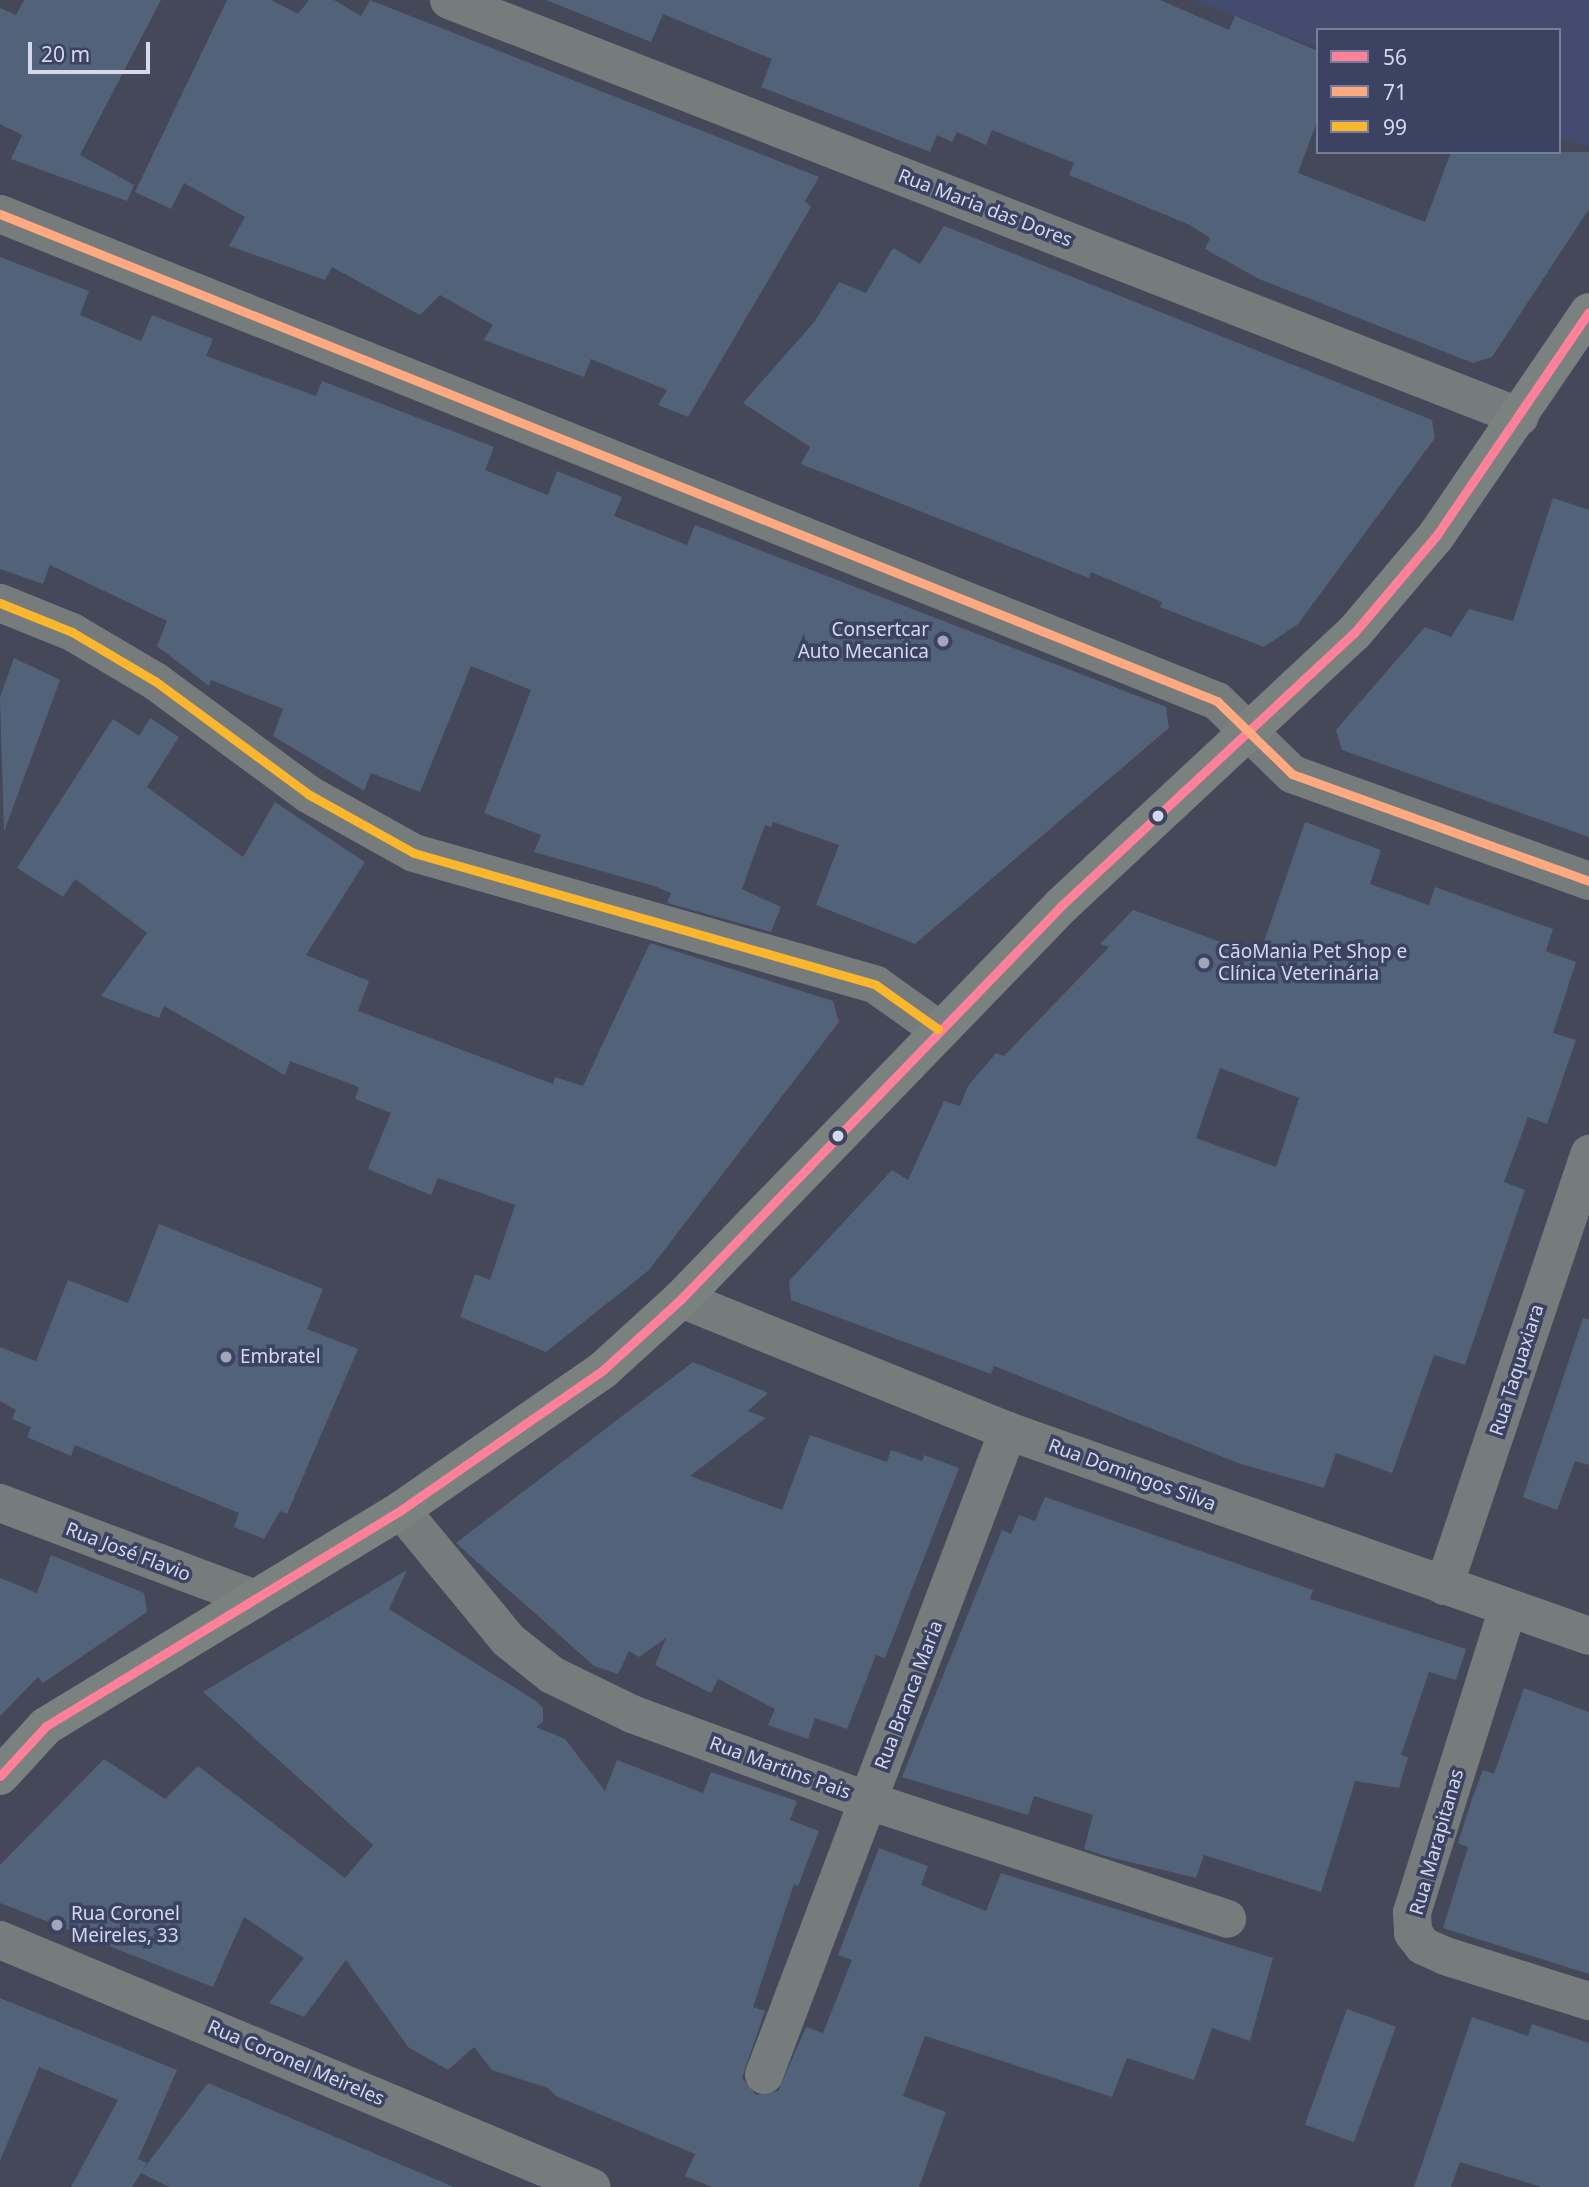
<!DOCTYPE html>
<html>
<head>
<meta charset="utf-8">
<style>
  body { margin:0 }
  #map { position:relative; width:1589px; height:2187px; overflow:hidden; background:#444859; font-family:"Noto Sans",sans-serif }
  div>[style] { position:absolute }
  .built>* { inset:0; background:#434b6f }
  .building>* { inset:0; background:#526278; transform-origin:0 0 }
  .minor>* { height:38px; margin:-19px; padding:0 19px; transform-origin:19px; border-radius:19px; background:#767c7c }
  .tertiary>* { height:38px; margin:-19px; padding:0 19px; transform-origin:19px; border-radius:19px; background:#767c7c }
  .secondary>* { height:38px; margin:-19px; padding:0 19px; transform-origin:19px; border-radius:19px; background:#7a8280 }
  .bus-1>* { height:9px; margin:-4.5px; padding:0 4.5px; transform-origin:4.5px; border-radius:4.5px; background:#ff8098 }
  .bus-2>* { height:9px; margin:-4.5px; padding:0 4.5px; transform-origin:4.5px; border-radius:4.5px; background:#ffa980 }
  .bus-3>* { height:9px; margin:-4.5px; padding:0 4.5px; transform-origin:4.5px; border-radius:4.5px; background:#fab62d }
  .dots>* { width:19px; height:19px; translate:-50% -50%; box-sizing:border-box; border:4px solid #3b4262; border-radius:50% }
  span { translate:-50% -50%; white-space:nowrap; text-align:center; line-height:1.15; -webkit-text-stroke:7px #3b4262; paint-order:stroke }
  .street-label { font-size:19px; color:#d4d9ec }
  .poi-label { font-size:19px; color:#d4d9ec }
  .right { translate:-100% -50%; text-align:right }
  .left { translate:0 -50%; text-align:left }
  .legend { position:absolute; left:1316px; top:28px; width:245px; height:126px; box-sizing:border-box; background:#3b4262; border:2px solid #787e99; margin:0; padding:9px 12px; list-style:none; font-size:21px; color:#d4d9ec }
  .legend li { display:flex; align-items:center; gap:14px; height:35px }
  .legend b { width:35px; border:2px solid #787e99 }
  .scale { position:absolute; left:28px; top:42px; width:122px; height:32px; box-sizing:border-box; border:4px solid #d4d9ec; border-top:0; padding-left:9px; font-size:21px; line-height:24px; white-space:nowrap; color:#d4d9ec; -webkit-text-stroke:5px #3b4262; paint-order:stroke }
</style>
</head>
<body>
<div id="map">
  <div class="built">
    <div style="clip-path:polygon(1194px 0,1589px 0,1589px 147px,1559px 137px,1559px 30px,1318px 30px,1318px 48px)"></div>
  </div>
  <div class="building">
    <div style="clip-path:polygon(24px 0,161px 0,80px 155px,134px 185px,127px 201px,11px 159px,22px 135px,0 124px,0 8px,16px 15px)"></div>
    <div style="clip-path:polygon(227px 0,271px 0,298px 14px,309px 0,334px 0,361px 16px,370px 0,819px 177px,805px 201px,811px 207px,688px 417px,658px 405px,667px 390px,591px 359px,584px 377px,484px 340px,493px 325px,440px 295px,420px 315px,332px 267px,325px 280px,229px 246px,245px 217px,184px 183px,171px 209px,135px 192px)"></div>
    <div style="clip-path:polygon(546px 0,1160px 0,1229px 30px,1235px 16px,1318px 51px,1318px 119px,1298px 173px,1425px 222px,1451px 152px,1589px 152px,1589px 209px,1492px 357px,1473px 363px,1259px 279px,1205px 249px,1210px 238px,1190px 225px,1069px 175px,1074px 163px,992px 130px,986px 145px,957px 132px,952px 142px,937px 135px,930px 152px,761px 87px,772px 59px,663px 14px,651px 42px)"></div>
    <div style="clip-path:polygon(944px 226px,1432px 420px,1435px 438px,1298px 624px,1264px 647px,1160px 607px,1162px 602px,1091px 572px,1089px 578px,801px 464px,810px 447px,743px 403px,815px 321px,839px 282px,866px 293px,893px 248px,920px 264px)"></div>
    <div style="clip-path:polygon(0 257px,89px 291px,80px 315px,141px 341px,152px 315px,213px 339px,206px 356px,316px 396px,322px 381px,494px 447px,485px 470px,548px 495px,557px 471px,622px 497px,614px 516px,687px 545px,695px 525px,1166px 707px,1169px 728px,915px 944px,816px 905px,839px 845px,773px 822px,771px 827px,765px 825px,742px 889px,781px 907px,771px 932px,667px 903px,671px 893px,654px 886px,534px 852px,541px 835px,484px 813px,531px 690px,471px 666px,420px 792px,371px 773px,364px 791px,273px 736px,283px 709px,211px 680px,209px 686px,157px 646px,167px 621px,50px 565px,43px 584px,0 569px)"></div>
    <div style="clip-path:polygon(1553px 498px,1589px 510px,1589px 837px,1342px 750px,1336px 730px,1425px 627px,1451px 637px,1469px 609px,1513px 621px)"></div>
    <div style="clip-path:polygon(14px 658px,60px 680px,4px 832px,0 697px)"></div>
    <div style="clip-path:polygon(150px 718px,179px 737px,147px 787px,243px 857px,275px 802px,365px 862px,306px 955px,369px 981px,358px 1011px,553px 1084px,555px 1077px,583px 1086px,650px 943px,833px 1001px,839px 1022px,649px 1270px,546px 1352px,460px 1317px,475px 1274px,490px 1280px,515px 1205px,438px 1178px,431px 1195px,368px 1169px,391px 1113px,355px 1099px,359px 1087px,290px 1061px,285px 1075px,164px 1006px,159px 1018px,101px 996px,147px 933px,75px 879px,63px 897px,17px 868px,113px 719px,139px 736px)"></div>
    <div style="clip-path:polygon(evenodd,1305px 822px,1381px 850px,1370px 884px,1429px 905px,1435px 887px,1553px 929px,1546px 951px,1576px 962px,1553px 1033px,1576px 1040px,1547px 1124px,1528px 1117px,1504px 1182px,1525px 1190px,1465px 1365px,1434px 1355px,1392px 1473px,1336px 1453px,1324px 1488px,1238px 1463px,994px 1366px,991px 1374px,791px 1300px,789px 1281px,892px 1170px,908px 1180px,944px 1101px,960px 1106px,968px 1086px,996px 1053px,1004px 1056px,1109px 947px,1100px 944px,1133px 910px,1259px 956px,1305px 822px,1220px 1068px,1299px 1098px,1276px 1167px,1196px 1138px,1220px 1068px)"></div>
    <div style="clip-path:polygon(159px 1224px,323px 1289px,307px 1329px,358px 1349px,287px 1514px,280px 1511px,264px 1539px,234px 1527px,239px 1513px,75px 1445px,71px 1456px,27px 1437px,31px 1427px,12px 1419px,16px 1410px,0 1401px,0 1347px,36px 1361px,68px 1280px,128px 1303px)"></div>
    <div style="clip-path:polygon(1583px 1318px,1589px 1319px,1589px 1465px,1575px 1461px,1557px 1510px,1523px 1497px)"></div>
    <div style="clip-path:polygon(693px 1362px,768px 1393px,748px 1411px,766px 1418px,690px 1476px,782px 1510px,810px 1435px,887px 1462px,891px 1450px,922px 1461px,924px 1455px,959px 1468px,885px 1658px,876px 1655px,847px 1729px,815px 1718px,808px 1739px,768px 1725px,775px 1709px,718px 1679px,711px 1693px,655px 1665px,666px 1638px,639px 1657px,629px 1651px,618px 1674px,594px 1666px,456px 1543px)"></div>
    <div style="clip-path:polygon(1045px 1497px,1313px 1590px,1310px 1599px,1466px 1649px,1456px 1680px,1429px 1672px,1401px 1755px,1408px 1757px,1399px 1788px,1355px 1781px,1321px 1892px,1204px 1855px,1196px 1878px,1109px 1857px,1084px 1849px,1093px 1815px,1034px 1796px,1028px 1815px,902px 1777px,1002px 1530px,1011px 1534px,1019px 1515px,1035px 1521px)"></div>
    <div style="clip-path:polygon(51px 1555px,144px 1593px,147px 1612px,43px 1683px,38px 1677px,0 1716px,0 1578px,37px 1593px)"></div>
    <div style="clip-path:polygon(407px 1570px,389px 1609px,536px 1701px,543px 1708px,543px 1722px,536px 1727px,565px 1739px,605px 1791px,617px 1760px,703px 1793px,711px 1772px,797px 1801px,790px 1820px,819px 1831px,798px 1886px,794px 1884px,753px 2007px,765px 2011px,742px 2078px,756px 2095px,778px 2091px,806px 2027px,823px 2033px,852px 1960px,838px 1955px,879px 1848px,928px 1866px,921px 1885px,986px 1911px,1001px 1873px,1273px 1958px,1250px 2041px,1212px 2028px,1194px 2080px,1127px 2058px,1112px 2097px,925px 2036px,903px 2096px,946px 2112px,919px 2187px,712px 2187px,685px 2176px,695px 2154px,556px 2096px,548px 2088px,492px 2070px,474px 2047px,448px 2070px,408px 2047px,346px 1960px,304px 2017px,269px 2003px,304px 1958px,244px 1917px,213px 1987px,0 1903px,0 1865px,104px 1759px,165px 1799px,198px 1766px,345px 1878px,373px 1845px,203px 1692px)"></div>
    <div style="clip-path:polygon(1524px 1688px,1589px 1712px,1589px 1974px,1443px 1928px,1468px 1847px,1458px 1843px,1472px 1799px,1483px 1770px,1494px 1774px)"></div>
    <div style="clip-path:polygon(0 1998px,177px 2070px,138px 2159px,147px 2163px,142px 2171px,208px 2083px,454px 2187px,169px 2187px,141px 2173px,132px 2187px,71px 2187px,118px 2100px,39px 2067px,0 2161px)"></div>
    <div style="left:1347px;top:2009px;width:52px;height:123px;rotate:20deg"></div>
    <div style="clip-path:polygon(1472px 2017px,1528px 2036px,1532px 2024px,1589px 2043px,1589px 2187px,1541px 2187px,1460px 2162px,1451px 2187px,1414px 2187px)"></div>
  </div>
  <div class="minor">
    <div style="left:449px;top:0;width:1149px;rotate:21.27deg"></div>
    <div style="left:0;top:214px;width:1311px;rotate:21.81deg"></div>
    <div style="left:1217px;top:701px;width:105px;rotate:44.2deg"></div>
    <div style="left:1292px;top:774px;width:316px;rotate:19.8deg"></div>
    <div style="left:0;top:603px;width:78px;rotate:21.9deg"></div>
    <div style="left:72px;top:632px;width:96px;rotate:30.6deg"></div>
    <div style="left:155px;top:681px;width:190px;rotate:36.4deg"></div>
    <div style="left:308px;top:794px;width:121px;rotate:29.1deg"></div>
    <div style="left:414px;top:853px;width:480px;rotate:15.9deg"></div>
    <div style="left:876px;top:985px;width:76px;rotate:35.4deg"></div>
    <div style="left:681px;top:1299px;width:353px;rotate:22deg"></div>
    <div style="left:1008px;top:1431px;width:616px;rotate:19.43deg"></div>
    <div style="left:0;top:1503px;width:273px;rotate:20.6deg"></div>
    <div style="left:401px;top:1510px;width:168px;rotate:50.5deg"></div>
    <div style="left:508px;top:1640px;width:56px;rotate:38.5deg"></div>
    <div style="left:552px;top:1675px;width:89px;rotate:26deg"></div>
    <div style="left:632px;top:1714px;width:252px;rotate:20.2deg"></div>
    <div style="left:869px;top:1801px;width:377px;rotate:18.2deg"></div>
    <div style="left:1444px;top:1586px;width:456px;rotate:-71.4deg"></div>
    <div style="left:1508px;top:1608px;width:319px;rotate:107.5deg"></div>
    <div style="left:1412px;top:1912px;width:21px;rotate:87deg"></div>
    <div style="left:1413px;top:1933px;width:16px;rotate:52deg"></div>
    <div style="left:1423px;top:1946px;width:24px;rotate:24deg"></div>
    <div style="left:1445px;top:1956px;width:151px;rotate:17.4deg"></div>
    <div style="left:764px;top:2075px;width:689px;rotate:-69.25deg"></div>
  </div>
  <div class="tertiary">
    <div style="left:0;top:1940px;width:641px;rotate:22.68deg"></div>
  </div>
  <div class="secondary">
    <div style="left:0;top:1776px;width:68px;rotate:-47.4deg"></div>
    <div style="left:46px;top:1726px;width:416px;rotate:-31.3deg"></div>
    <div style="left:401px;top:1510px;width:246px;rotate:-34.7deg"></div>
    <div style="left:603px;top:1370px;width:105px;rotate:-42.3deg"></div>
    <div style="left:681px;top:1299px;width:548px;rotate:-45.96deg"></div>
    <div style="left:1062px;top:905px;width:399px;rotate:-43deg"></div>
    <div style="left:1354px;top:633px;width:127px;rotate:-49.8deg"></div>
    <div style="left:1436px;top:536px;width:271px;rotate:-55.7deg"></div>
  </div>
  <div class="bus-1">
    <div style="left:0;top:1776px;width:68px;rotate:-47.4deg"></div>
    <div style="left:46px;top:1726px;width:416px;rotate:-31.3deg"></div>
    <div style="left:401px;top:1510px;width:246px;rotate:-34.7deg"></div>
    <div style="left:603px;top:1370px;width:105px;rotate:-42.3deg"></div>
    <div style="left:681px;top:1299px;width:548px;rotate:-45.96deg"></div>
    <div style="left:1062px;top:905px;width:399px;rotate:-43deg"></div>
    <div style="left:1354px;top:633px;width:127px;rotate:-49.8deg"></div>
    <div style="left:1436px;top:536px;width:271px;rotate:-55.7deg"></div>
  </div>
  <div class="bus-2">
    <div style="left:0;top:214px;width:1311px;rotate:21.81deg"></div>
    <div style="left:1217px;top:701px;width:105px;rotate:44.2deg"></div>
    <div style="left:1292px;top:774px;width:316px;rotate:19.8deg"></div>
  </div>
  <div class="bus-3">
    <div style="left:0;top:603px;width:78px;rotate:21.9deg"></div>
    <div style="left:72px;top:632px;width:96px;rotate:30.6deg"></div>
    <div style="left:155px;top:681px;width:190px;rotate:36.4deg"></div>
    <div style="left:308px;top:794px;width:121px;rotate:29.1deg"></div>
    <div style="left:414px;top:853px;width:480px;rotate:15.9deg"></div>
    <div style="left:876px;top:985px;width:76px;rotate:35.4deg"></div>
  </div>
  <div class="dots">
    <div style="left:943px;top:641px;background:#a2a6b9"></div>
    <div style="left:1158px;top:816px;background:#d4d9ec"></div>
    <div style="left:1204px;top:963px;background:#a2a6b9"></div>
    <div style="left:838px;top:1136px;background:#d4d9ec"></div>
    <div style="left:226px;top:1357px;background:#a2a6b9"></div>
    <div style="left:57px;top:1925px;background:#a2a6b9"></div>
  </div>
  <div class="street-label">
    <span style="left:985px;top:208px;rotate:21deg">Rua Maria das Dores</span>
    <span style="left:1517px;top:1370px;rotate:-72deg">Rua Taquaxiara</span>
    <span style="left:1132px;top:1475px;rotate:20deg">Rua Domingos Silva</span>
    <span style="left:128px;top:1552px;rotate:21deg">Rua José Flavio</span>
    <span style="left:909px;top:1695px;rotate:-69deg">Rua Branca Maria</span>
    <span style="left:780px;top:1768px;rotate:20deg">Rua Martins Pais</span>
    <span style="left:1437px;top:1842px;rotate:-74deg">Rua Marapitanas</span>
    <span style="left:296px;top:2063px;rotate:23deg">Rua Coronel Meireles</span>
  </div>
  <div class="poi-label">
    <span class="right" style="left:929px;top:641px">Consertcar<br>Auto Mecanica</span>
    <span class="left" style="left:1218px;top:963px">CãoMania Pet Shop e<br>Clínica Veterinária</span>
    <span class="left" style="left:240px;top:1357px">Embratel</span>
    <span class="left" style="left:71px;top:1925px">Rua Coronel<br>Meireles, 33</span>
  </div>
  <ul class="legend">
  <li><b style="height:9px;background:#ff8098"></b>56</li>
  <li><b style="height:9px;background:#ffa980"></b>71</li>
  <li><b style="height:9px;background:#fab62d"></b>99</li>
  </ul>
  <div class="scale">20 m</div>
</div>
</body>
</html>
